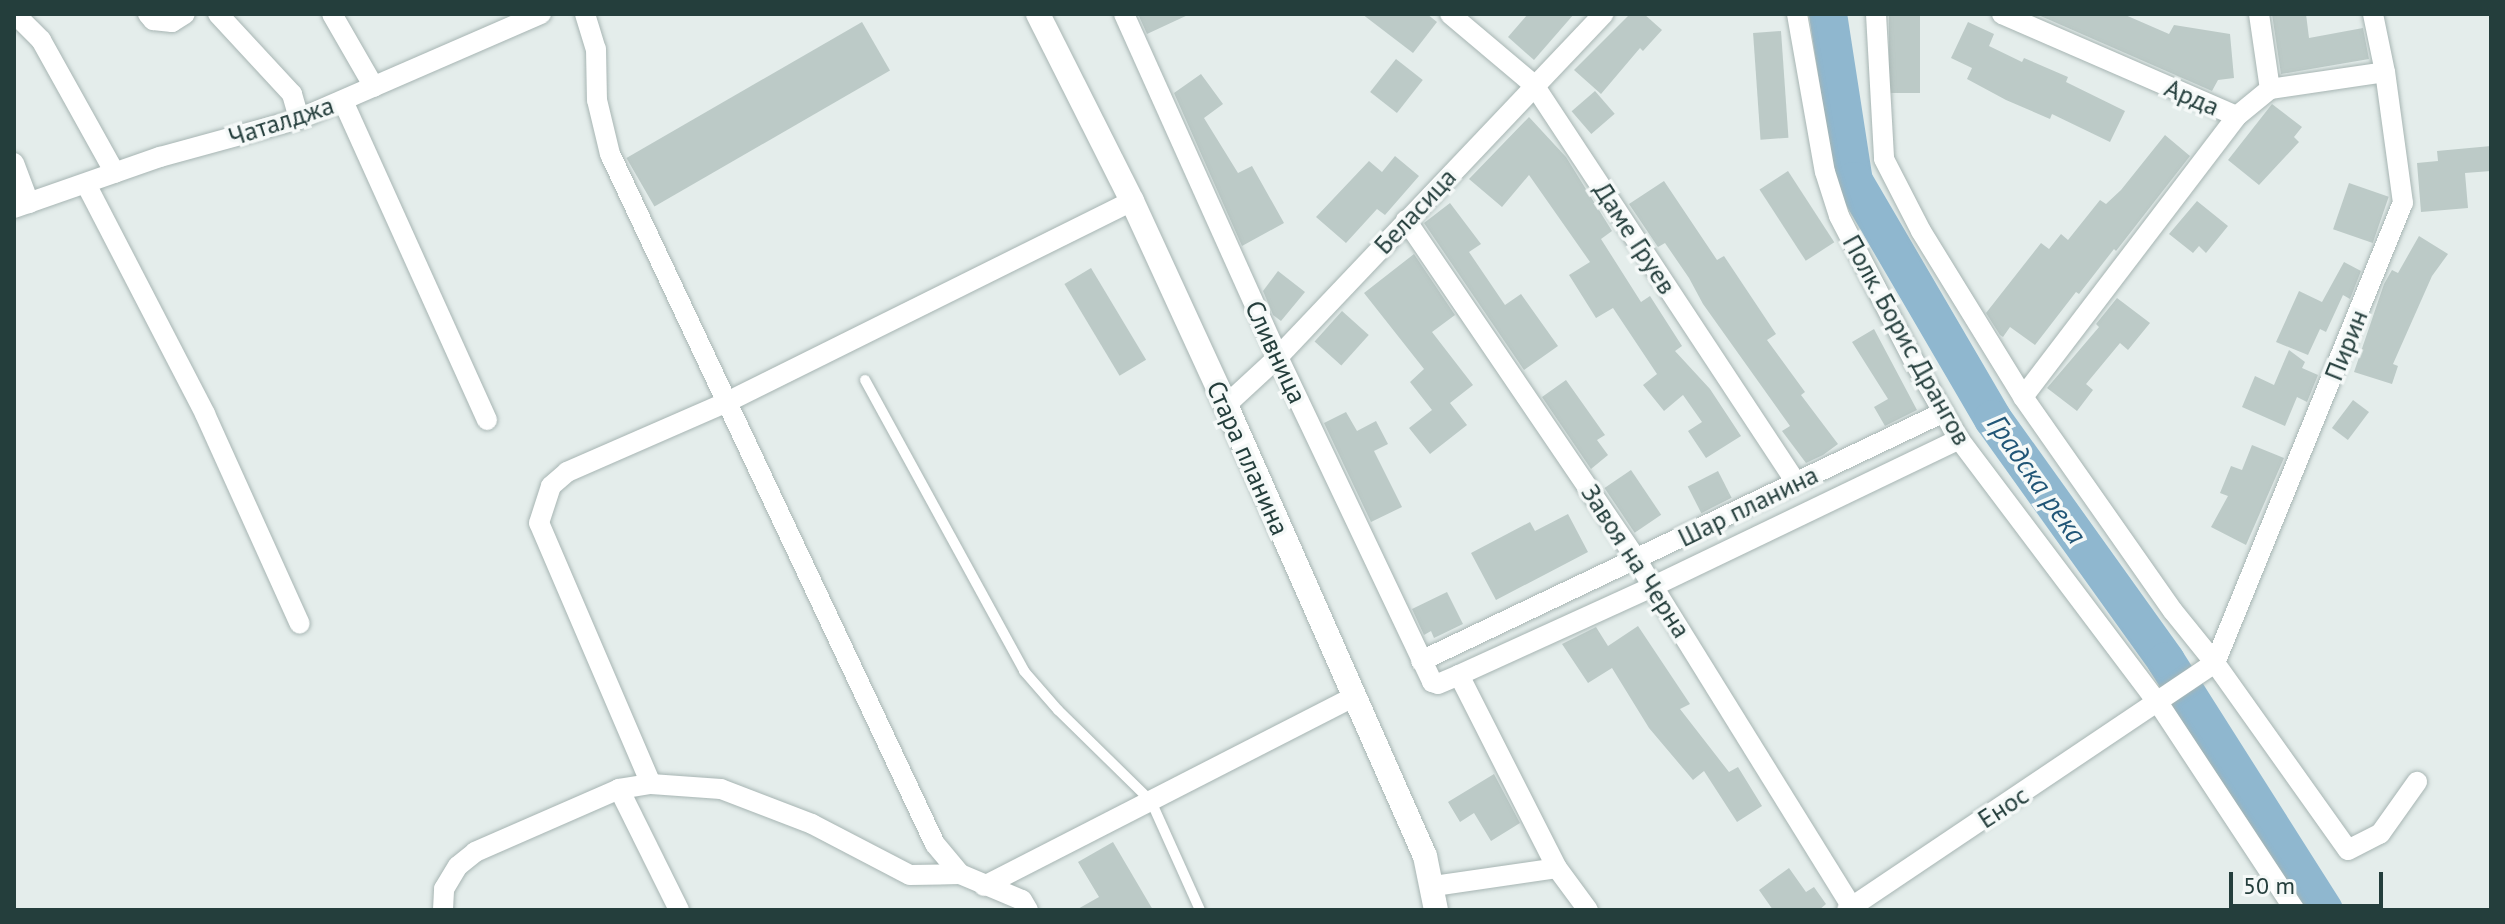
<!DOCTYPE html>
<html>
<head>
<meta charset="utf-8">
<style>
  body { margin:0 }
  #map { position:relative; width:2505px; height:924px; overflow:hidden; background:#e4edeb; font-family:"PT Sans",sans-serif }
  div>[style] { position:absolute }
  .river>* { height:38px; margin:-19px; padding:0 19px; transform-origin:19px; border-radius:19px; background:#8fb7cf }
  .building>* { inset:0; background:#bccac7; transform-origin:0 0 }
  .roads { filter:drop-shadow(0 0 2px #a7b5b3) drop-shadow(0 0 2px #a7b5b3) }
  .lane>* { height:10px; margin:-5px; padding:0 5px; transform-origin:5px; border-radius:5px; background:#fff }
  .street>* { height:20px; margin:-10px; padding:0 10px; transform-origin:10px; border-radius:10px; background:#fff }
  .secondary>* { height:24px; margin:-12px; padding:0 12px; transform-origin:12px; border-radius:12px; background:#fff }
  span { translate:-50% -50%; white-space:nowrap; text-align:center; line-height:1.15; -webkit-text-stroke:7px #f5f9f8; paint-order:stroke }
  .street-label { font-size:26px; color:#243e3c }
  .water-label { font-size:28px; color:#215677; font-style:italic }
  .frame { position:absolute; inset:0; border:16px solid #243e3c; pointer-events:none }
  .scale { position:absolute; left:2229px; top:872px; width:154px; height:36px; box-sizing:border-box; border:4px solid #243e3c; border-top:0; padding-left:10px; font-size:24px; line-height:28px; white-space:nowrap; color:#243e3c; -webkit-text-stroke:6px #f5f9f8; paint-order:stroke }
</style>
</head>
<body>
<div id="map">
  <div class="river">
    <div style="left:1828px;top:14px;width:169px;rotate:81.2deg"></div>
    <div style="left:1854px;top:181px;width:276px;rotate:59.7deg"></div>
    <div style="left:1993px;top:419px;width:297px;rotate:54.4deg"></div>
    <div style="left:2166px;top:661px;width:295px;rotate:57.6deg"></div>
  </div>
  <div class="building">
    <div style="clip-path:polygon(1138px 14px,1190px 14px,1147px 34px)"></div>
    <div style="clip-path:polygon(1362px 14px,1427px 14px,1437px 22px,1413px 53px)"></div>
    <div style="clip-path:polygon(1528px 14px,1574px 14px,1534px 60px,1508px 37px)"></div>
    <div style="clip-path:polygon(1630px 14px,1644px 14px,1662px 30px,1643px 51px,1640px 48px,1601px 94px,1574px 70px)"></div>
    <div style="left:1889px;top:14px;width:31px;height:79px"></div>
    <div style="clip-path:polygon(2036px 14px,2123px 14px,2169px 34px,2174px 25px,2230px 34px,2234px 78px,2218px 80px,2212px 91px)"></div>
    <div style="clip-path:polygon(2272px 14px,2306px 14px,2309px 38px,2363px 28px,2369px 59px,2281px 74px)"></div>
    <div style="left:862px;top:22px;width:56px;height:272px;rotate:60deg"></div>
    <div style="clip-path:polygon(1968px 22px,1994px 34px,1989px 46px,2022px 62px,2024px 58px,2068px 77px,2066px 82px,2125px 111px,2110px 142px,2052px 114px,2050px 119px,2006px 100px,1967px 79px,1972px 68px,1951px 58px)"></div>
    <div style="left:1781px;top:31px;width:107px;height:28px;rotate:86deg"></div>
    <div style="left:1396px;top:59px;width:34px;height:42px;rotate:38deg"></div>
    <div style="clip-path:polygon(1201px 74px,1223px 104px,1204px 118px,1238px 173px,1252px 166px,1284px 223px,1242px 246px,1174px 93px)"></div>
    <div style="left:1595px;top:91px;width:30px;height:31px;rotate:49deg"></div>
    <div style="clip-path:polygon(2272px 104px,2302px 127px,2294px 137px,2299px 142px,2259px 185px,2228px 160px)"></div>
    <div style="clip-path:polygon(1529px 117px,1566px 157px,1612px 231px,1601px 239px,1641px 302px,1650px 296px,1682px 346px,1675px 351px,1710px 389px,1741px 436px,1706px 458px,1688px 431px,1702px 422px,1683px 395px,1664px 411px,1643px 385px,1657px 374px,1613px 308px,1596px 318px,1569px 275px,1590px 262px,1529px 175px,1502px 207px,1469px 179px)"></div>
    <div style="clip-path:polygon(2165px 135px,2190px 156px,2116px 251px,2114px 249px,2079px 294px,2076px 292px,2035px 345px,2010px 327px,2003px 337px,2000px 335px,1986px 313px,2041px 243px,2049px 249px,2061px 234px,2068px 240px,2100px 200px,2106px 204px,2121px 190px)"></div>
    <div style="clip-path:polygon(2491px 146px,2491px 171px,2465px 173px,2468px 208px,2421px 212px,2417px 163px,2438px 161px,2437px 151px)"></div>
    <div style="clip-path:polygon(1395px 156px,1419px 176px,1385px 215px,1377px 209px,1346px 243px,1316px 217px,1369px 161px,1382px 172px)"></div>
    <div style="left:1788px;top:171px;width:85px;height:34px;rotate:57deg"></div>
    <div style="clip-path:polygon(1664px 181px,1717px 260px,1724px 256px,1776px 334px,1767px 340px,1805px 392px,1801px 395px,1838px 444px,1823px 455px,1806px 463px,1782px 431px,1790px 426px,1703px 304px,1689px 278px,1665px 243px,1658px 247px,1629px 204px)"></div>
    <div style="left:2349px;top:183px;width:42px;height:49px;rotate:19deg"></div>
    <div style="clip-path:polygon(2197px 201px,2228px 226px,2206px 253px,2199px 246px,2193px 253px,2169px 234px)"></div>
    <div style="clip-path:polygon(1450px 203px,1481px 244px,1469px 252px,1505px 305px,1521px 294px,1558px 346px,1524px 370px,1424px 223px)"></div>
    <div style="clip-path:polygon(2419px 236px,2448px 254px,2432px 276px,2393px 364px,2398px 366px,2392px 384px,2354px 372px,2384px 284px,2392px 270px,2398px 273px)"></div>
    <div style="clip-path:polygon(1414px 254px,1455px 315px,1432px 332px,1473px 385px,1450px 403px,1467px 425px,1430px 454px,1409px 428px,1432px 410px,1410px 382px,1424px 369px,1364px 293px)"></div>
    <div style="clip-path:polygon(2344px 262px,2361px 271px,2350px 299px,2343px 295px,2326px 332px,2320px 329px,2308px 355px,2276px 342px,2299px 291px,2322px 302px)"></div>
    <div style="left:1091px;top:268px;width:107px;height:31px;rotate:59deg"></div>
    <div style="clip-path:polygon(1278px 271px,1305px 292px,1281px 321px,1273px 315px,1263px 291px)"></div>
    <div style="clip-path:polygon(2117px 298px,2150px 323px,2128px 350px,2120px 343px,2086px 384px,2093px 390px,2077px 411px,2047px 388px,2099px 327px,2096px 324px)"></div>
    <div style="left:1342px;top:311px;width:36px;height:41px;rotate:42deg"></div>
    <div style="clip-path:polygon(1874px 329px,1917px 410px,1885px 426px,1874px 407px,1888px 399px,1852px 342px)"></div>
    <div style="clip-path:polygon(2289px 350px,2305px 362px,2302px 368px,2318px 375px,2307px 402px,2297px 397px,2285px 426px,2242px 407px,2255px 376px,2274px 385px)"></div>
    <div style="clip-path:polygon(1566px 380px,1605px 435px,1597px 440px,1608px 455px,1591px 469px,1542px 397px)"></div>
    <div style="left:2353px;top:400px;width:20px;height:35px;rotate:37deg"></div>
    <div style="clip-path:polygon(1346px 412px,1357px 431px,1376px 421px,1388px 444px,1374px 451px,1402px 507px,1371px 522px,1324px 423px)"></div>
    <div style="clip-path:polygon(2252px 445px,2284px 458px,2246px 545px,2211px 527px,2228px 496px,2220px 493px,2231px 466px,2242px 470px)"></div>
    <div style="left:1631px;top:470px;width:54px;height:32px;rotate:56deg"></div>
    <div style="left:1718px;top:471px;width:30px;height:34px;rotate:63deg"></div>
    <div style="clip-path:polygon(1568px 514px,1588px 552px,1496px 600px,1471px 553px,1530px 522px,1535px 531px)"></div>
    <div style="clip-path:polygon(1447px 592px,1463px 624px,1434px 638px,1431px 631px,1424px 635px,1412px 609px)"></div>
    <div style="clip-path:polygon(1638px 626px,1690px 704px,1680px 709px,1729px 772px,1738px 767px,1762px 806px,1737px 822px,1704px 771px,1693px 780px,1649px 728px,1612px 668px,1588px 683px,1562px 644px,1596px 627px,1608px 646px)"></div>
    <div style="clip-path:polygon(1494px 774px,1520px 823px,1491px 841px,1474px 813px,1460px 822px,1448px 802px)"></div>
    <div style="clip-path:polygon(1113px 842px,1153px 910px,1076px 910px,1099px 897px,1078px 862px)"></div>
    <div style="clip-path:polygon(1789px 868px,1806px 892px,1814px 887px,1826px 904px,1819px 910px,1773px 910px,1759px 890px)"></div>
  </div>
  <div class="roads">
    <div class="lane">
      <div style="left:865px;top:380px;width:332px;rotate:61.3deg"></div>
      <div style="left:1024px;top:671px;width:52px;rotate:48.9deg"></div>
      <div style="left:1058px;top:710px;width:130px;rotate:44.4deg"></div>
      <div style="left:1151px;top:801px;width:120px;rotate:65.8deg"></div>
    </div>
    <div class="street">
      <div style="left:15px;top:14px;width:37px;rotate:45deg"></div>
      <div style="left:41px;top:40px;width:152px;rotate:60.9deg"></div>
      <div style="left:148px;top:14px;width:8px;rotate:50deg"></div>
      <div style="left:153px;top:20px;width:19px;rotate:6deg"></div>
      <div style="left:172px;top:22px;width:15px;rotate:-32deg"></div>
      <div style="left:218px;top:14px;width:109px;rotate:47.2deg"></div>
      <div style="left:292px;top:94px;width:26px;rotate:74deg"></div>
      <div style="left:332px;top:14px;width:84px;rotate:60.1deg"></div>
      <div style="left:585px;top:14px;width:37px;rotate:73deg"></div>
      <div style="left:596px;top:49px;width:51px;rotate:88.9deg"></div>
      <div style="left:597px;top:100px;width:56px;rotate:76.5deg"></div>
      <div style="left:610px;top:154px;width:763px;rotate:64.78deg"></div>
      <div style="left:935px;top:844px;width:39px;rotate:50deg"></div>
      <div style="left:960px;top:874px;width:67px;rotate:22.8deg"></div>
      <div style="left:1022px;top:900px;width:12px;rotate:59deg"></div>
      <div style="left:1124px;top:14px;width:376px;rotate:65.8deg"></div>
      <div style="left:1278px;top:357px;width:360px;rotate:64.6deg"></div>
      <div style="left:1432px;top:682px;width:6px;rotate:18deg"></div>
      <div style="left:1438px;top:684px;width:23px;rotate:-23deg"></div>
      <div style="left:1459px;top:675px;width:214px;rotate:-24.5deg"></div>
      <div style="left:1654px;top:586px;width:339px;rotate:-25.7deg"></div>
      <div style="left:1450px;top:14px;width:110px;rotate:40.2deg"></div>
      <div style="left:1534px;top:85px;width:476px;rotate:56.6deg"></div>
      <div style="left:1797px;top:14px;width:160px;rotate:80deg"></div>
      <div style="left:1825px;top:172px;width:46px;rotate:72.3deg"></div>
      <div style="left:1839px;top:216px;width:165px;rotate:62.7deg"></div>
      <div style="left:1915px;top:363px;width:88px;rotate:59.9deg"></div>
      <div style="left:1959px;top:439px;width:332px;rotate:53deg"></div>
      <div style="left:2159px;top:704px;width:247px;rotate:56.6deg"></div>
      <div style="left:1876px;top:14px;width:145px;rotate:86.8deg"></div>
      <div style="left:1884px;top:159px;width:81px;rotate:62.8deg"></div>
      <div style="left:1921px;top:231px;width:195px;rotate:58.4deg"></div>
      <div style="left:2023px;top:397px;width:261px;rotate:55deg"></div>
      <div style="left:2173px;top:611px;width:67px;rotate:51.1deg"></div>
      <div style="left:2215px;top:663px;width:229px;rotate:54.6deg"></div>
      <div style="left:2348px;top:850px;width:36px;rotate:-27deg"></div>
      <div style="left:2380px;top:834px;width:64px;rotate:-54.6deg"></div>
      <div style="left:2002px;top:14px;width:256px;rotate:23.5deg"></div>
      <div style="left:2237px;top:116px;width:43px;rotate:-39.3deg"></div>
      <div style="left:2270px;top:89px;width:116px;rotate:-8.4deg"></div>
      <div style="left:2259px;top:14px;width:76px;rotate:81.7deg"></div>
      <div style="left:343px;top:101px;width:350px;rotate:65.7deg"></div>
      <div style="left:14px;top:163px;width:43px;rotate:69.4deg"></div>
      <div style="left:86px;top:184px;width:259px;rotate:62.6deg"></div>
      <div style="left:205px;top:414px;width:230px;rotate:65.7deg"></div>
      <div style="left:14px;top:208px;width:155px;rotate:-19.3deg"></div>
      <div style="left:160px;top:157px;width:144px;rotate:-15.3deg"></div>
      <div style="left:299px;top:119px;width:264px;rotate:-23.5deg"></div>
      <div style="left:1406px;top:220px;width:410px;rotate:55.8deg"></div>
      <div style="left:1636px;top:559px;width:413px;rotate:58.2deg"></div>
      <div style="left:2023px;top:397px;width:353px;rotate:-52.7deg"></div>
      <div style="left:1226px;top:405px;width:71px;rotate:-42.7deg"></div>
      <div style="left:1278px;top:357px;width:473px;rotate:-46.5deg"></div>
      <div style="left:1421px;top:661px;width:579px;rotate:-25.46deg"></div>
      <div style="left:1459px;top:675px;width:216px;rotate:63.1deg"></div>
      <div style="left:1557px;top:868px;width:52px;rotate:53.6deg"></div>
      <div style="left:651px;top:784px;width:284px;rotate:-113.2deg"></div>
      <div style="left:539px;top:523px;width:39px;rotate:-72deg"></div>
      <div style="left:551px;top:486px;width:21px;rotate:-41deg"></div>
      <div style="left:567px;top:472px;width:172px;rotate:-23.6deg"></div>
      <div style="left:725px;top:403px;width:454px;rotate:-26.4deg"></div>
      <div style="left:619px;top:789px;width:135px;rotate:63.6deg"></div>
      <div style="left:984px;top:886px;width:415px;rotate:-27.1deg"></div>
      <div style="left:1434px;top:886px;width:124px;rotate:-8.3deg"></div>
      <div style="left:443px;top:910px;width:21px;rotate:-87deg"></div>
      <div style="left:444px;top:889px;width:27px;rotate:-59deg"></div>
      <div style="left:458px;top:866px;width:22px;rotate:-39deg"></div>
      <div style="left:475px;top:852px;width:157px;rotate:-23.6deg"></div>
      <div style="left:619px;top:789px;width:32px;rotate:-9deg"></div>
      <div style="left:651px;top:784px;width:70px;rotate:4.1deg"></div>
      <div style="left:721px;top:789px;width:97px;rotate:21deg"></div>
      <div style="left:812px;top:824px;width:110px;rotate:27.5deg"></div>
      <div style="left:910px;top:875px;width:50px;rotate:-1.1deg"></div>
      <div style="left:1847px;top:910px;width:443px;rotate:-33.9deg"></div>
      <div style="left:2215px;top:663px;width:497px;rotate:-67.8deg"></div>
      <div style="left:2403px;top:203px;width:132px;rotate:-97.8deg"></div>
      <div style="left:2385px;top:72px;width:59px;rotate:-101.7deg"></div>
    </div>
    <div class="secondary">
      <div style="left:1038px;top:14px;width:209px;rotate:63.3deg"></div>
      <div style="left:1132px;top:201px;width:225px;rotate:65.3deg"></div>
      <div style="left:1226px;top:405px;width:493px;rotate:66.2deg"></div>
      <div style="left:1425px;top:856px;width:55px;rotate:78.5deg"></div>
    </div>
  </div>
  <div class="street-label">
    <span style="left:2192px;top:97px;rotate:23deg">Арда</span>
    <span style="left:281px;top:121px;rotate:-18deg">Чаталджа</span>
    <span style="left:1415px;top:211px;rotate:-47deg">Беласица</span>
    <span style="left:1635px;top:238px;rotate:57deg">Даме Груев</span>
    <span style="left:1907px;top:340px;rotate:61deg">Полк. Борис Дрангов</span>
    <span style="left:2346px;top:345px;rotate:-68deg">Пирин</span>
    <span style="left:1276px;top:352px;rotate:65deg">Сливница</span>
    <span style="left:1248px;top:458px;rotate:66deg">Стара планина</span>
    <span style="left:1748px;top:506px;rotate:-26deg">Шар планина</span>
    <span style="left:1636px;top:561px;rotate:57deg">Завоя на Черна</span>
    <span style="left:2003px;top:807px;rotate:-33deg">Енос</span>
  </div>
  <div class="water-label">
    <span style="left:2037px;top:479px;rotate:55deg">Градска река</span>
  </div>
  <div class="frame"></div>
  <div class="scale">50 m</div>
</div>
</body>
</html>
